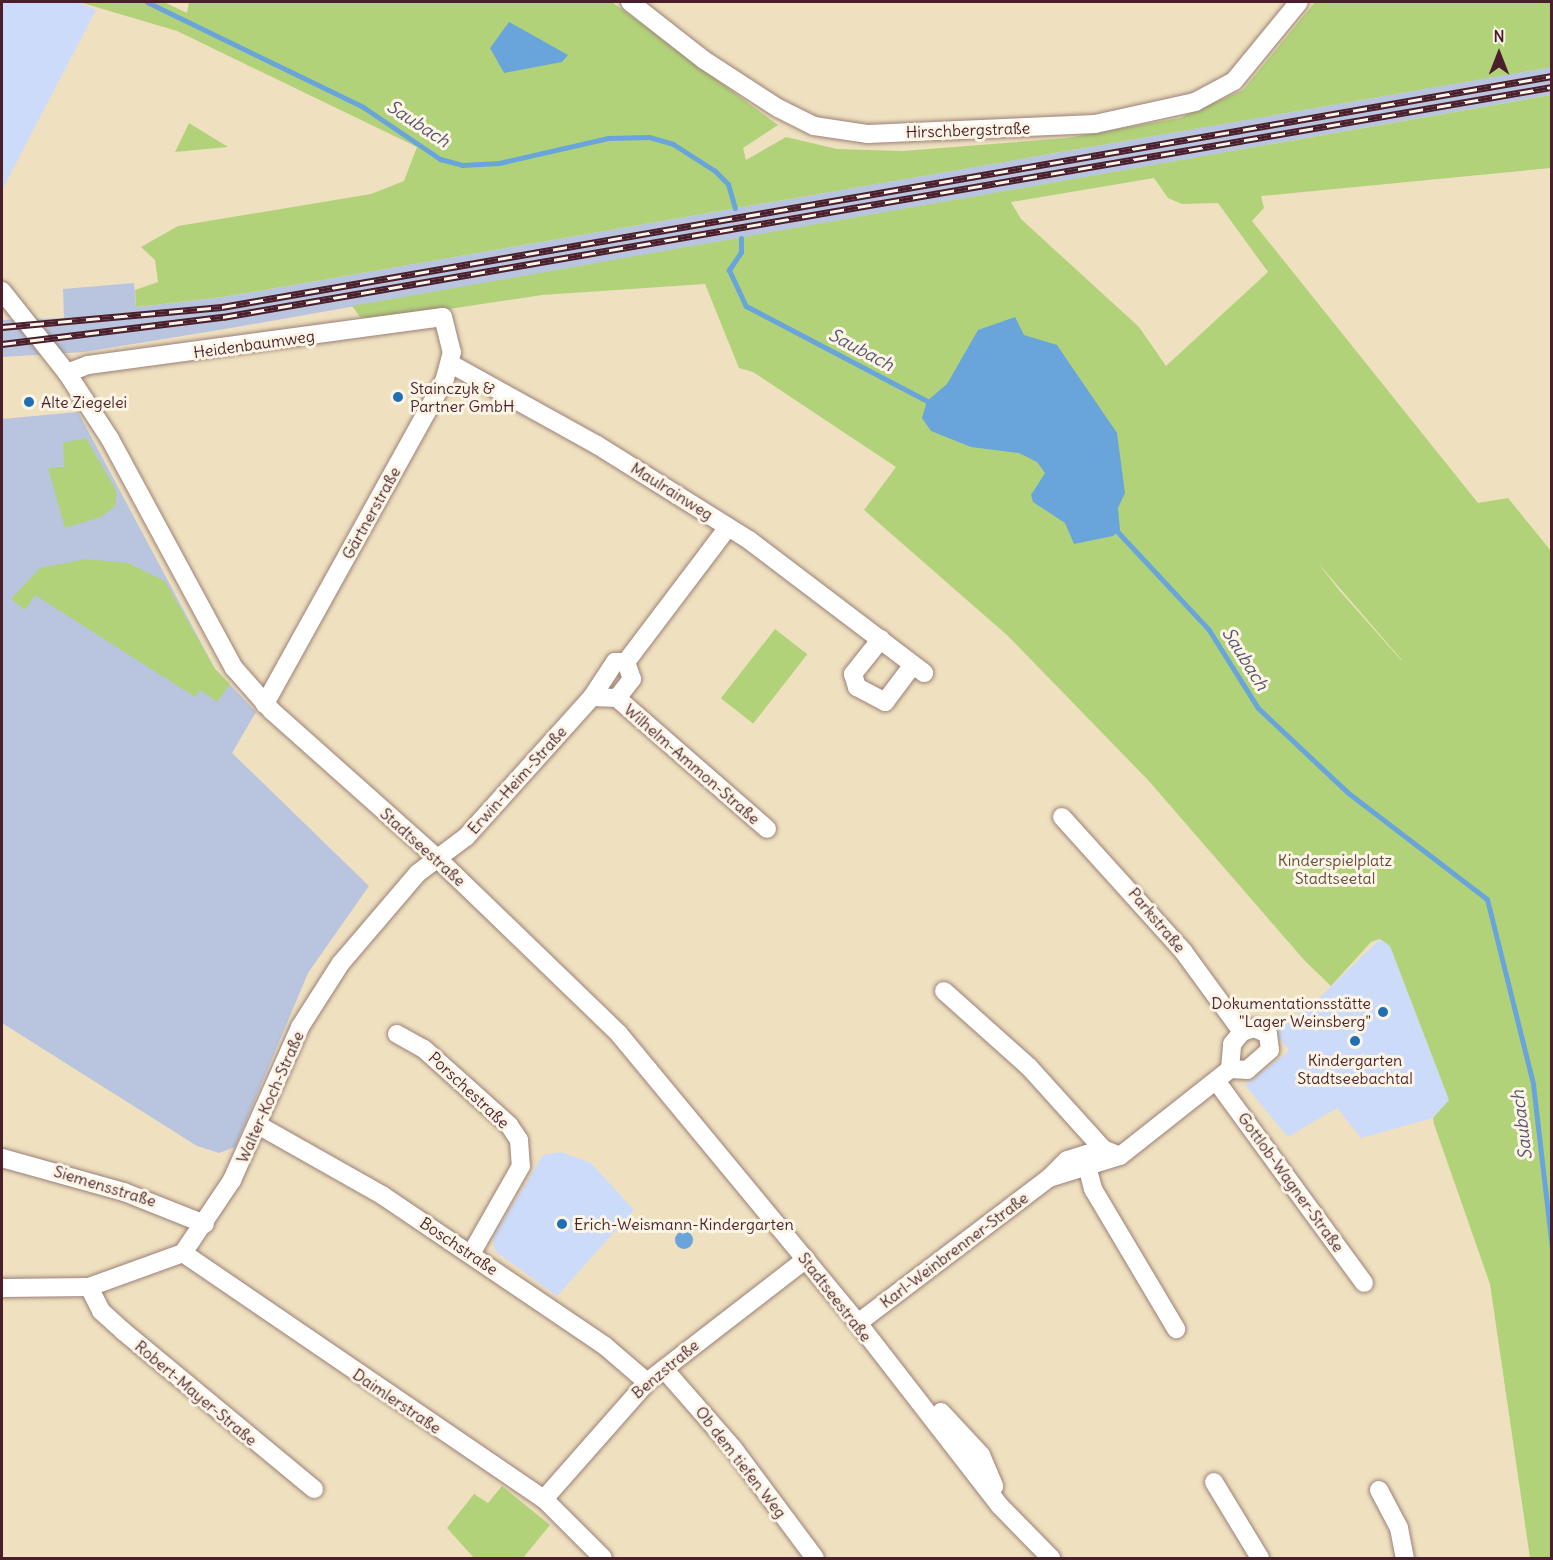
<!DOCTYPE html>
<html>
<head>
<meta charset="utf-8">
<style>
  body { margin:0 }
  #map { position:relative; width:1553px; height:1560px; overflow:hidden; background:#efe0c0; font-family:Delius,sans-serif }
  div>[style] { position:absolute }
  .built>* { inset:0; background:#cddbfa }
  .industrial>* { inset:0; background:#b9c5de }
  .green>* { inset:0; background:#b2d27a; transform-origin:0 0 }
  .water>* { inset:0; background:#69a5da }
  .round { border-radius:50% }
  .stream>* { height:5px; margin:-2.5px; padding:0 2.5px; transform-origin:2.5px; border-radius:2.5px; background:#69a5da }
  .roads { filter:drop-shadow(0 0 2px #9c8076) drop-shadow(0 0 2px #9c8076) }
  .minor>* { height:18px; margin:-9px; padding:0 9px; transform-origin:9px; border-radius:9px; background:#fff }
  .rail>* { height:7px; margin-top:-3.5px; transform-origin:0; background:repeating-linear-gradient(90deg,#fcf5e5 0 14px,#4a1f2b 0 28px); box-sizing:border-box; border-block:2px solid #4a1f2b }
  .dots>* { width:16px; height:16px; translate:-50% -50%; box-sizing:border-box; border:3px solid #fcf5e5; border-radius:50% }
  span { translate:-50% -50%; white-space:nowrap; text-align:center; line-height:1.15; -webkit-text-stroke:6px #fcf5e5; paint-order:stroke }
  .street-label { font-size:16px; color:#4a1f2b }
  .poi-label { font-size:16px; color:#4a1f2b }
  .left { translate:0 -50%; text-align:left }
  .right { translate:-100% -50%; text-align:right }
  .park-label { font-size:16px; color:#644c3f }
  .water-label { font-size:18px; color:#565571; font-style:italic }
  .frame { position:absolute; inset:0; border:3px solid #4a1f2b; pointer-events:none }
  .north { position:absolute; left:1469px; top:24px; width:60px; height:60px; -webkit-text-stroke:4px #fcf5e5; paint-order:stroke; rotate:0deg; font-size:16px; font-weight:700; line-height:24px; text-align:center; color:#4a1f2b }
  .north::after { content:''; display:block; margin:auto; width:21px; height:27px; background:#4a1f2b; clip-path:polygon(50% 0,100% 100%,50% 72%,0 100%) }
</style>
</head>
<body>
<div id="map">
  <div class="built">
    <div style="clip-path:polygon(2px 2px,79px 2px,96px 10px,2px 190px)"></div>
    <div style="clip-path:polygon(1380px 939px,1390px 946px,1449px 1100px,1433px 1118px,1361px 1138px,1337px 1108px,1288px 1137px,1245px 1085px,1289px 1051px,1275px 1032px,1319px 998px)"></div>
    <div style="clip-path:polygon(561px 1152px,591px 1163px,634px 1210px,557px 1296px,495px 1251px,493px 1238px,543px 1155px)"></div>
  </div>
  <div class="industrial">
    <div style="clip-path:polygon(1551px 67px,1551px 95px,231px 328px,84px 352px,2px 357px,2px 320px,64px 318px,63px 289px,134px 283px,136px 307px,223px 297px)"></div>
    <div style="clip-path:polygon(78px 412px,215px 669px,256px 712px,232px 753px,369px 886px,308px 973px,235px 1147px,219px 1153px,197px 1146px,2px 1023px,2px 419px)"></div>
  </div>
  <div class="green">
    <div style="clip-path:polygon(79px 2px,164px 2px,187px 13px,189px 2px,612px 2px,778px 125px,743px 148px,746px 160px,786px 137px,837px 149px,903px 151px,1067px 138px,1180px 118px,1243px 90px,1315px 2px,1551px 2px,1552px 67px,223px 297px,136px 307px,135px 290px,158px 282px,155px 260px,141px 247px,178px 226px,371px 194px,404px 181px,417px 147px,177px 31px)"></div>
    <div style="clip-path:polygon(evenodd,1551px 95px,1551px 168px,1261px 196px,1264px 208px,1252px 221px,1478px 503px,1508px 498px,1551px 551px,1551px 1558px,1530px 1558px,1490px 1284px,1434px 1124px,1433px 1118px,1449px 1100px,1390px 946px,1380px 939px,1371px 942px,1331px 986px,1305px 961px,1148px 780px,1008px 636px,864px 510px,896px 467px,753px 372px,739px 368px,705px 284px,542px 295px,377px 320px,360px 317px,352px 306px,1551px 95px,1154px 178px,1168px 198px,1182px 204px,1218px 203px,1268px 272px,1166px 366px,1139px 327px,1021px 219px,1011px 202px,1154px 178px,1551px 95px,1318px 563px,1401px 659px,1401px 660px,1339px 590px,1318px 563px)"></div>
    <div style="clip-path:polygon(189px 123px,228px 147px,175px 152px)"></div>
    <div style="clip-path:polygon(86px 438px,117px 492px,115px 506px,101px 517px,65px 528px,48px 468px,64px 467px,63px 443px)"></div>
    <div style="clip-path:polygon(86px 559px,128px 563px,165px 581px,215px 669px,230px 684px,217px 702px,200px 690px,195px 697px,35px 595px,25px 610px,11px 599px,40px 568px)"></div>
    <div style="left:775px;top:629px;width:41px;height:88px;rotate:38deg"></div>
    <div style="clip-path:polygon(502px 1486px,550px 1525px,523px 1558px,474px 1558px,447px 1528px,474px 1494px,488px 1503px)"></div>
  </div>
  <div class="water">
    <div style="clip-path:polygon(509px 22px,536px 37px,568px 55px,562px 62px,504px 73px,490px 48px)"></div>
    <div style="clip-path:polygon(1015px 317px,1024px 335px,1057px 345px,1117px 433px,1125px 493px,1118px 508px,1120px 530px,1113px 536px,1074px 544px,1065px 523px,1033px 502px,1031px 495px,1045px 473px,1037px 462px,1019px 453px,971px 447px,931px 431px,922px 418px,927px 401px,947px 384px,978px 330px)"></div>
    <div class="round" style="left:675px;top:1231px;width:18px;height:18px"></div>
  </div>
  <div class="stream">
    <div style="left:147px;top:2px;width:240px;rotate:25.9deg"></div>
    <div style="left:363px;top:107px;width:93px;rotate:34deg"></div>
    <div style="left:440px;top:159px;width:23px;rotate:15deg"></div>
    <div style="left:462px;top:165px;width:37px;rotate:-3deg"></div>
    <div style="left:499px;top:163px;width:112px;rotate:-12.9deg"></div>
    <div style="left:608px;top:138px;width:41px;rotate:-1.4deg"></div>
    <div style="left:649px;top:137px;width:25px;rotate:16deg"></div>
    <div style="left:673px;top:144px;width:50px;rotate:32.7deg"></div>
    <div style="left:715px;top:171px;width:18px;rotate:45deg"></div>
    <div style="left:728px;top:184px;width:25px;rotate:74deg"></div>
    <div style="left:741px;top:238px;width:14px;rotate:90deg"></div>
    <div style="left:741px;top:252px;width:22px;rotate:124deg"></div>
    <div style="left:729px;top:270px;width:40px;rotate:65deg"></div>
    <div style="left:746px;top:306px;width:211px;rotate:27.7deg"></div>
    <div style="left:1114px;top:528px;width:139px;rotate:47deg"></div>
    <div style="left:1209px;top:630px;width:92px;rotate:57.9deg"></div>
    <div style="left:1258px;top:708px;width:122px;rotate:43.3deg"></div>
    <div style="left:1347px;top:792px;width:176px;rotate:37.4deg"></div>
    <div style="left:1487px;top:899px;width:191px;rotate:76deg"></div>
    <div style="left:1533px;top:1084px;width:165px;rotate:83.4deg"></div>
  </div>
  <div class="roads">
    <div class="minor">
      <div style="left:630px;top:2px;width:94px;rotate:38.1deg"></div>
      <div style="left:704px;top:60px;width:88px;rotate:33deg"></div>
      <div style="left:778px;top:108px;width:40px;rotate:26.6deg"></div>
      <div style="left:814px;top:126px;width:55px;rotate:8.4deg"></div>
      <div style="left:868px;top:134px;width:227px;rotate:-2.5deg"></div>
      <div style="left:1095px;top:124px;width:102px;rotate:-12.4deg"></div>
      <div style="left:1195px;top:102px;width:44px;rotate:-28.3deg"></div>
      <div style="left:1234px;top:81px;width:102px;rotate:-50.6deg"></div>
      <div style="left:2px;top:291px;width:105px;rotate:51.6deg"></div>
      <div style="left:67px;top:373px;width:79px;rotate:56.9deg"></div>
      <div style="left:110px;top:439px;width:260px;rotate:61.6deg"></div>
      <div style="left:234px;top:668px;width:57px;rotate:48.5deg"></div>
      <div style="left:272px;top:711px;width:221px;rotate:41.7deg"></div>
      <div style="left:437px;top:858px;width:253px;rotate:44deg"></div>
      <div style="left:619px;top:1034px;width:375px;rotate:50.4deg"></div>
      <div style="left:858px;top:1323px;width:232px;rotate:52.2deg"></div>
      <div style="left:1000px;top:1506px;width:73px;rotate:45.6deg"></div>
      <div style="left:451px;top:364px;width:167px;rotate:29deg"></div>
      <div style="left:597px;top:445px;width:179px;rotate:32deg"></div>
      <div style="left:749px;top:540px;width:220px;rotate:37.2deg"></div>
      <div style="left:67px;top:373px;width:22px;rotate:-21deg"></div>
      <div style="left:88px;top:365px;width:358px;rotate:-7.7deg"></div>
      <div style="left:443px;top:317px;width:36px;rotate:76deg"></div>
      <div style="left:452px;top:352px;width:28px;rotate:105deg"></div>
      <div style="left:445px;top:379px;width:372px;rotate:119deg"></div>
      <div style="left:881px;top:639px;width:45px;rotate:128.7deg"></div>
      <div style="left:853px;top:674px;width:14px;rotate:73deg"></div>
      <div style="left:857px;top:687px;width:32px;rotate:28deg"></div>
      <div style="left:885px;top:702px;width:45px;rotate:-53.1deg"></div>
      <div style="left:615px;top:662px;width:11px"></div>
      <div style="left:626px;top:662px;width:18px;rotate:71deg"></div>
      <div style="left:632px;top:679px;width:24px;rotate:128deg"></div>
      <div style="left:617px;top:698px;width:25px;rotate:-178deg"></div>
      <div style="left:592px;top:697px;width:42px;rotate:-56.7deg"></div>
      <div style="left:626px;top:662px;width:169px;rotate:-52.9deg"></div>
      <div style="left:617px;top:698px;width:199px;rotate:41.1deg"></div>
      <div style="left:1062px;top:817px;width:181px;rotate:47.9deg"></div>
      <div style="left:1183px;top:951px;width:100px;rotate:53.9deg"></div>
      <div style="left:944px;top:991px;width:114px;rotate:41.8deg"></div>
      <div style="left:1029px;top:1067px;width:110px;rotate:47.9deg"></div>
      <div style="left:1254px;top:1028px;width:15px;rotate:23deg"></div>
      <div style="left:1268px;top:1034px;width:16px;rotate:83deg"></div>
      <div style="left:1270px;top:1050px;width:30px;rotate:139deg"></div>
      <div style="left:1247px;top:1070px;width:17px;rotate:-177deg"></div>
      <div style="left:1230px;top:1069px;width:25px;rotate:-85deg"></div>
      <div style="left:1232px;top:1044px;width:16px;rotate:-50deg"></div>
      <div style="left:1242px;top:1032px;width:13px;rotate:-18deg"></div>
      <div style="left:397px;top:1034px;width:31px;rotate:29deg"></div>
      <div style="left:424px;top:1049px;width:114px;rotate:41.8deg"></div>
      <div style="left:509px;top:1125px;width:18px;rotate:56deg"></div>
      <div style="left:519px;top:1140px;width:26px;rotate:86deg"></div>
      <div style="left:521px;top:1166px;width:101px;rotate:119.6deg"></div>
      <div style="left:1217px;top:1082px;width:249px;rotate:53.8deg"></div>
      <div style="left:260px;top:1126px;width:140px;rotate:29.5deg"></div>
      <div style="left:382px;top:1195px;width:269px;rotate:34.1deg"></div>
      <div style="left:605px;top:1346px;width:55px;rotate:40.6deg"></div>
      <div style="left:1103px;top:1149px;width:18px;rotate:22deg"></div>
      <div style="left:1120px;top:1156px;width:74px;rotate:162.8deg"></div>
      <div style="left:1049px;top:1178px;width:25px;rotate:-45deg"></div>
      <div style="left:1067px;top:1160px;width:38px;rotate:-17deg"></div>
      <div style="left:1120px;top:1156px;width:140px;rotate:-38.3deg"></div>
      <div style="left:2px;top:1158px;width:127px;rotate:15.6deg"></div>
      <div style="left:124px;top:1192px;width:87px;rotate:21.6deg"></div>
      <div style="left:1088px;top:1170px;width:20px;rotate:75deg"></div>
      <div style="left:1093px;top:1189px;width:163px;rotate:59.3deg"></div>
      <div style="left:183px;top:1253px;width:437px;rotate:34.3deg"></div>
      <div style="left:544px;top:1499px;width:83px;rotate:45deg"></div>
      <div style="left:89px;top:1287px;width:27px;rotate:63deg"></div>
      <div style="left:101px;top:1311px;width:30px;rotate:42deg"></div>
      <div style="left:123px;top:1331px;width:248px;rotate:39.6deg"></div>
      <div style="left:2px;top:1288px;width:87px;rotate:-0.7deg"></div>
      <div style="left:89px;top:1287px;width:100px;rotate:-19.9deg"></div>
      <div style="left:183px;top:1253px;width:88px;rotate:-56.1deg"></div>
      <div style="left:232px;top:1180px;width:167px;rotate:-66deg"></div>
      <div style="left:300px;top:1027px;width:76px;rotate:-57.4deg"></div>
      <div style="left:341px;top:963px;width:118px;rotate:-49.5deg"></div>
      <div style="left:418px;top:873px;width:60px;rotate:-36.9deg"></div>
      <div style="left:466px;top:837px;width:188px;rotate:-48deg"></div>
      <div style="left:858px;top:1323px;width:240px;rotate:-37.2deg"></div>
      <div style="left:664px;top:1369px;width:105px;rotate:48.9deg"></div>
      <div style="left:733px;top:1448px;width:137px;rotate:53.3deg"></div>
      <div style="left:941px;top:1412px;width:59px;rotate:47.1deg"></div>
      <div style="left:981px;top:1455px;width:34px;rotate:67deg"></div>
      <div style="left:1214px;top:1482px;width:89px;rotate:58.8deg"></div>
      <div style="left:1379px;top:1490px;width:43px;rotate:62.2deg"></div>
      <div style="left:1399px;top:1528px;width:31px;rotate:79deg"></div>
      <div style="left:544px;top:1499px;width:156px;rotate:-48.6deg"></div>
      <div style="left:647px;top:1382px;width:201px;rotate:-37.7deg"></div>
    </div>
  </div>
  <div class="rail">
    <div style="left:2px;top:327px;width:221px;rotate:-5.2deg"></div>
    <div style="left:222px;top:307px;width:1350px;rotate:-9.85deg"></div>
    <div style="left:2px;top:344px;width:223px;rotate:-7deg"></div>
    <div style="left:223px;top:317px;width:1349px;rotate:-9.82deg"></div>
  </div>
  <div class="dots">
    <div style="left:398px;top:397px;background:#1f6fb2"></div>
    <div style="left:29px;top:402px;background:#1f6fb2"></div>
    <div style="left:1383px;top:1012px;background:#1f6fb2"></div>
    <div style="left:1355px;top:1041px;background:#1f6fb2"></div>
    <div style="left:562px;top:1224px;background:#1f6fb2"></div>
  </div>
  <div class="street-label">
    <span style="left:968px;top:130px;rotate:-2deg">Hirschbergstraße</span>
    <span style="left:254px;top:344px;rotate:-8deg">Heidenbaumweg</span>
    <span style="left:672px;top:491px;rotate:32deg">Maulrainweg</span>
    <span style="left:371px;top:513px;rotate:-61deg">Gärtnerstraße</span>
    <span style="left:692px;top:764px;rotate:41deg">Wilhelm-Ammon-Straße</span>
    <span style="left:517px;top:780px;rotate:-48deg">Erwin-Heim-Straße</span>
    <span style="left:423px;top:847px;rotate:42deg">Stadtseestraße</span>
    <span style="left:1157px;top:920px;rotate:50deg">Parkstraße</span>
    <span style="left:469px;top:1090px;rotate:43deg">Porschestraße</span>
    <span style="left:270px;top:1097px;rotate:-66deg">Walter-Koch-Straße</span>
    <span style="left:1291px;top:1182px;rotate:54deg">Gottlob-Wagner-Straße</span>
    <span style="left:105px;top:1186px;rotate:17deg">Siemensstraße</span>
    <span style="left:459px;top:1246px;rotate:34deg">Boschstraße</span>
    <span style="left:954px;top:1250px;rotate:-37deg">Karl-Weinbrenner-Straße</span>
    <span style="left:835px;top:1297px;rotate:52deg">Stadtseestraße</span>
    <span style="left:665px;top:1369px;rotate:-40deg">Benzstraße</span>
    <span style="left:196px;top:1393px;rotate:40deg">Robert-Mayer-Straße</span>
    <span style="left:397px;top:1401px;rotate:34deg">Daimlerstraße</span>
    <span style="left:741px;top:1462px;rotate:52deg">Ob dem tiefen Weg</span>
  </div>
  <div class="poi-label">
    <span class="left" style="left:410px;top:397px">Stainczyk &amp;<br>Partner GmbH</span>
    <span class="left" style="left:41px;top:402px">Alte Ziegelei</span>
    <span class="right" style="left:1371px;top:1012px">Dokumentationsstätte<br>"Lager Weinsberg"</span>
    <span style="left:1355px;top:1069px">Kindergarten<br>Stadtseebachtal</span>
    <span class="left" style="left:574px;top:1224px">Erich-Weismann-Kindergarten</span>
  </div>
  <div class="park-label">
    <span style="left:1335px;top:869px">Kinderspielplatz<br>Stadtseetal</span>
  </div>
  <div class="water-label">
    <span style="left:418px;top:124px;rotate:33deg">Saubach</span>
    <span style="left:861px;top:350px;rotate:28deg">Saubach</span>
    <span style="left:1245px;top:659px;rotate:58deg">Saubach</span>
    <span style="left:1522px;top:1125px;rotate:-97deg">Saubach</span>
  </div>
  <div class="frame"></div>
  <div class="north">N</div>
</div>
</body>
</html>
